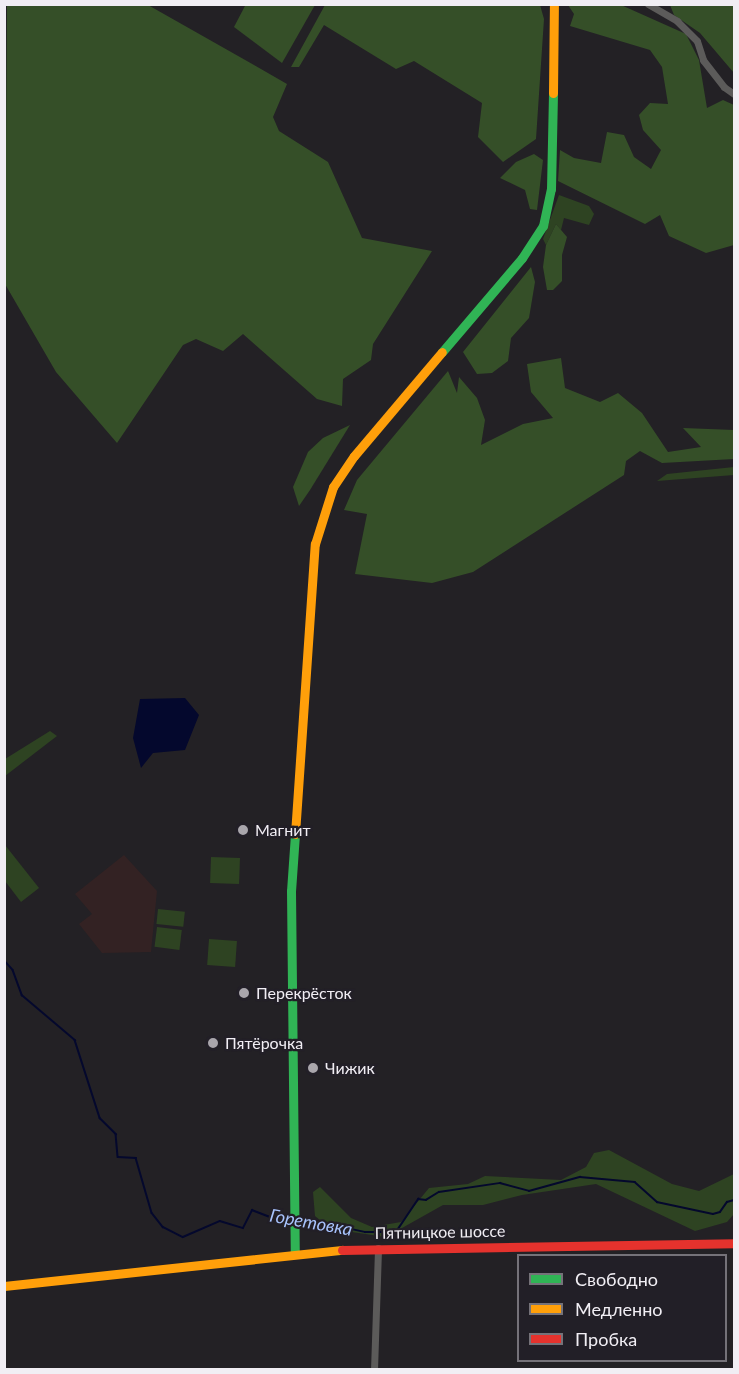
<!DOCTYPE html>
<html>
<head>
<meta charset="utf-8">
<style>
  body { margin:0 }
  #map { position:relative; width:739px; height:1374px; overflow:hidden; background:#232125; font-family:Lato,sans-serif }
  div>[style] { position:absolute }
  .education>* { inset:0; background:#332223 }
  .green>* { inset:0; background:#2e4322; transform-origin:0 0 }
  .forest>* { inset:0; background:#354f28 }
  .water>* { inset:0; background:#04082d }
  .stream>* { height:1.5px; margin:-0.75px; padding:0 0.75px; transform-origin:0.75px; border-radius:0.75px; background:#04082d }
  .street>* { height:7px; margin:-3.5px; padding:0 3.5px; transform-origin:3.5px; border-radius:3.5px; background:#5c5b5a }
  .fast>* { height:9px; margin:-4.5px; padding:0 4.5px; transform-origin:4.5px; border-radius:4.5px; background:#30b455 }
  .slow>* { height:9px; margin:-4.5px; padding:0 4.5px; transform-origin:4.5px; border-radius:4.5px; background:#ff9f0a }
  .jam>* { height:9px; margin:-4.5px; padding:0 4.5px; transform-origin:4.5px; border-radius:4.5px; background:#e5322d }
  .dots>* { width:16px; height:16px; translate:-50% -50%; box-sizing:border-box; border:3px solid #221f27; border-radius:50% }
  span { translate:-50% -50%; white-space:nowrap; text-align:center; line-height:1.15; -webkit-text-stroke:4.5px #221f27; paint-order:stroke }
  .poi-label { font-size:16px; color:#f1eef4 }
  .left { translate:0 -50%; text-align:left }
  .street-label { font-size:16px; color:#f1eef4 }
  .water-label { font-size:18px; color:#a8c4fe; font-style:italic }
  .frame { position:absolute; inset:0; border:6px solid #f1eef4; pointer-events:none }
  .legend { position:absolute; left:517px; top:1254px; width:210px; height:108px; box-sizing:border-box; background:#221f27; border:2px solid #757279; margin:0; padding:8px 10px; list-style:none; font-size:18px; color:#f1eef4 }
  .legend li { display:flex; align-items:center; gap:12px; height:30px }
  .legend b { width:30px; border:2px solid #757279 }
</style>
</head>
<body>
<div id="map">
  <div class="education">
    <div style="clip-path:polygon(124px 855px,157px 891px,151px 952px,102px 953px,79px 924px,92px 914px,75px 894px)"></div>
  </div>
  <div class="green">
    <div style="clip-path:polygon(559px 195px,589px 206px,594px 214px,589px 225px,564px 218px,561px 230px,556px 224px,546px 245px,543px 239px)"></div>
    <div style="clip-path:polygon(734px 467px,734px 475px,657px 481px,667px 474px)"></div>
    <div style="clip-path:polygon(50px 731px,57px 736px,5px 776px,5px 759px)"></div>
    <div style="clip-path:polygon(5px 845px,39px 888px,21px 902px,5px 881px)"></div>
    <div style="left:211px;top:857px;width:29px;height:26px;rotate:2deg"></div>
    <div style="left:158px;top:909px;width:27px;height:15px;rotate:6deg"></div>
    <div style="left:157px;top:927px;width:25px;height:20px;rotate:7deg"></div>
    <div style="left:209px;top:939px;width:28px;height:26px;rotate:4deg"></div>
    <div style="clip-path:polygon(609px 1150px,672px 1184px,699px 1191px,734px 1174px,734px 1214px,727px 1222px,695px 1231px,596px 1184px,522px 1195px,483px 1205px,443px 1205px,386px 1237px,331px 1229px,315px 1216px,313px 1192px,320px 1187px,351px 1218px,372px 1227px,401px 1222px,429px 1188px,468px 1184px,485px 1176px,561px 1180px,586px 1167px,594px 1153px)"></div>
  </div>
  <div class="forest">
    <div style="clip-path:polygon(246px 4px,315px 4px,315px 5px,282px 63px,234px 27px)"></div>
    <div style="clip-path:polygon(7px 5px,148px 5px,254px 65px,287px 84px,273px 117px,279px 131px,328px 162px,362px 238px,432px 251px,373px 344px,371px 360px,343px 379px,342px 406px,317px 399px,243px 334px,223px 351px,196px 339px,183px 345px,117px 443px,56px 372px,5px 284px)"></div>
    <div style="clip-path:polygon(325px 5px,540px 5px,544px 19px,536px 139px,503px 162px,478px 137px,482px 103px,414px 61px,396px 69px,324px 25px,299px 67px,291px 67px)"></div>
    <div style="clip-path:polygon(568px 5px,621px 5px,686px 34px,699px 60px,707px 108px,723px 100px,734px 105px,734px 245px,706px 253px,669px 236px,660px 215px,645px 224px,558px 181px,560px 150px,574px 158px,601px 163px,607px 132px,624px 135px,634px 157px,651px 169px,661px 150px,643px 130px,639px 115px,650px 103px,668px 104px,662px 67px,650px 50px,570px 26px,574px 14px)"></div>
    <div style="clip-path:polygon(670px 5px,734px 5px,734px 73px,700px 33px,674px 15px)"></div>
    <div style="clip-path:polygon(534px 154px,543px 160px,537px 210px,530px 209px,525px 190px,500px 178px,516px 162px)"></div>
    <div style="clip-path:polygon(556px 224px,567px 237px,562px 255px,562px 281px,553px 290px,547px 290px,543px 267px,546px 245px)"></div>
    <div style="clip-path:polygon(531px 267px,535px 282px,529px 318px,511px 338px,508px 361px,492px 373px,477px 374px,463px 352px)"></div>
    <div style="clip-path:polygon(561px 358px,565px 388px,600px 402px,618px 393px,642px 413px,668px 452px,701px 447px,683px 428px,734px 430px,734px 459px,662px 463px,640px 451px,626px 461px,624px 475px,473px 572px,432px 583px,355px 574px,367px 514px,344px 510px,357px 480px,448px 371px,457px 393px,459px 377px,477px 398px,485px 420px,481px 445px,523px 424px,553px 418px,531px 392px,527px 364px)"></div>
    <div style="clip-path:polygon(350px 425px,310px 490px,299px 506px,293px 487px,308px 452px,323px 438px)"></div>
  </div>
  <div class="water">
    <div style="clip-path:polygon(185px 698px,199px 715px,185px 750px,153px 753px,141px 768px,133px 738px,140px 699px)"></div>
  </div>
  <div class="stream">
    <div style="left:4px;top:960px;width:13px;rotate:48deg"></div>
    <div style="left:13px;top:970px;width:27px;rotate:70deg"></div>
    <div style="left:22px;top:995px;width:70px;rotate:40.3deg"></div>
    <div style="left:75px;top:1040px;width:82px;rotate:72.2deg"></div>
    <div style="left:100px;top:1118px;width:23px;rotate:45deg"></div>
    <div style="left:116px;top:1134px;width:23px;rotate:85deg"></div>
    <div style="left:118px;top:1157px;width:18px;rotate:3deg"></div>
    <div style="left:136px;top:1158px;width:57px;rotate:73.8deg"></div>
    <div style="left:152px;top:1213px;width:18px;rotate:52deg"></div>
    <div style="left:163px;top:1227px;width:22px;rotate:27deg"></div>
    <div style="left:183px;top:1237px;width:40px;rotate:-23.4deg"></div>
    <div style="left:220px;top:1221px;width:24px;rotate:17deg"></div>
    <div style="left:243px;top:1228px;width:20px;rotate:-63deg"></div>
    <div style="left:252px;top:1210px;width:19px;rotate:21deg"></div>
    <div style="left:270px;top:1217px;width:20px;rotate:-3deg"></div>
    <div style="left:297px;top:1217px;width:70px;rotate:12.4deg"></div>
    <div style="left:365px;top:1232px;width:31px"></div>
    <div style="left:396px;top:1232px;width:40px;rotate:-56deg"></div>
    <div style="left:418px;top:1199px;width:8px;rotate:7deg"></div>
    <div style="left:426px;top:1200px;width:15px;rotate:-32deg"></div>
    <div style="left:439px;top:1192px;width:62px;rotate:-8.4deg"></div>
    <div style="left:500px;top:1183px;width:30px;rotate:15deg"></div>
    <div style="left:529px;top:1191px;width:53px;rotate:-15.4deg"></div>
    <div style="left:580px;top:1177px;width:55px;rotate:5.2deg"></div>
    <div style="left:635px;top:1182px;width:30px;rotate:42deg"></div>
    <div style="left:657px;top:1202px;width:57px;rotate:12.1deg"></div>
    <div style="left:713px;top:1214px;width:7px;rotate:-16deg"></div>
    <div style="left:720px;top:1212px;width:12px;rotate:-55deg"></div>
    <div style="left:727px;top:1202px;width:7px;rotate:-16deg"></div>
  </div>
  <div class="street">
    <div style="left:648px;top:4px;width:34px;rotate:30deg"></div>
    <div style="left:677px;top:21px;width:28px;rotate:45deg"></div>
    <div style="left:697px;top:41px;width:20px;rotate:72deg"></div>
    <div style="left:703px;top:60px;width:34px;rotate:52deg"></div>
    <div style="left:724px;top:87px;width:12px;rotate:35deg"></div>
    <div style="left:374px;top:1370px;width:122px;rotate:-88.1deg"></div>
  </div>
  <div class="fast">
    <div style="left:442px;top:352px;width:123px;rotate:-49.6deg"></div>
    <div style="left:522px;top:258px;width:38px;rotate:-57deg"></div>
    <div style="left:543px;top:226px;width:38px;rotate:-78deg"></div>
    <div style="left:551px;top:189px;width:96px;rotate:-88.8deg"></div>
    <div style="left:295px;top:834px;width:57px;rotate:94deg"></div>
    <div style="left:291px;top:891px;width:361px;rotate:89.4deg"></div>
  </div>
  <div class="slow">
    <div style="left:553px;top:93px;width:89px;rotate:-89.4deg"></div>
    <div style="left:295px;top:834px;width:291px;rotate:-86.1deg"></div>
    <div style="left:315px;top:544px;width:60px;rotate:-72.5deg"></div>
    <div style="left:333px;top:487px;width:37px;rotate:-56deg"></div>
    <div style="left:354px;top:456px;width:136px;rotate:-49.8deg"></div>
    <div style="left:4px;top:1286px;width:340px;rotate:-6.1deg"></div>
  </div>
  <div class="jam">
    <div style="left:342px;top:1250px;width:392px;rotate:-1deg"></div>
  </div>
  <div class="dots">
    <div style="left:243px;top:830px;background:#a9a6ac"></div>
    <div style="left:244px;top:993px;background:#a9a6ac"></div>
    <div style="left:213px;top:1043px;background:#a9a6ac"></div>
    <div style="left:313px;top:1068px;background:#a9a6ac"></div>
  </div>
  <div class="poi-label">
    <span class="left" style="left:255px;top:830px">Магнит</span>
    <span class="left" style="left:256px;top:993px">Перекрёсток</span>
    <span class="left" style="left:225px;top:1043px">Пятёрочка</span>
    <span class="left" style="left:325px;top:1068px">Чижик</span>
  </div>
  <div class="street-label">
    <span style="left:440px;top:1232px;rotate:-1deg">Пятницкое шоссе</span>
  </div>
  <div class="water-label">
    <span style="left:311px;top:1222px;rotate:10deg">Горетовка</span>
  </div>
  <div class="frame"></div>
  <ul class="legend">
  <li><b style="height:8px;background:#30b455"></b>Свободно</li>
  <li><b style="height:8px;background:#ff9f0a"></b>Медленно</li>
  <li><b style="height:8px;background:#e5322d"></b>Пробка</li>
  </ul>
</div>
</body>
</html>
